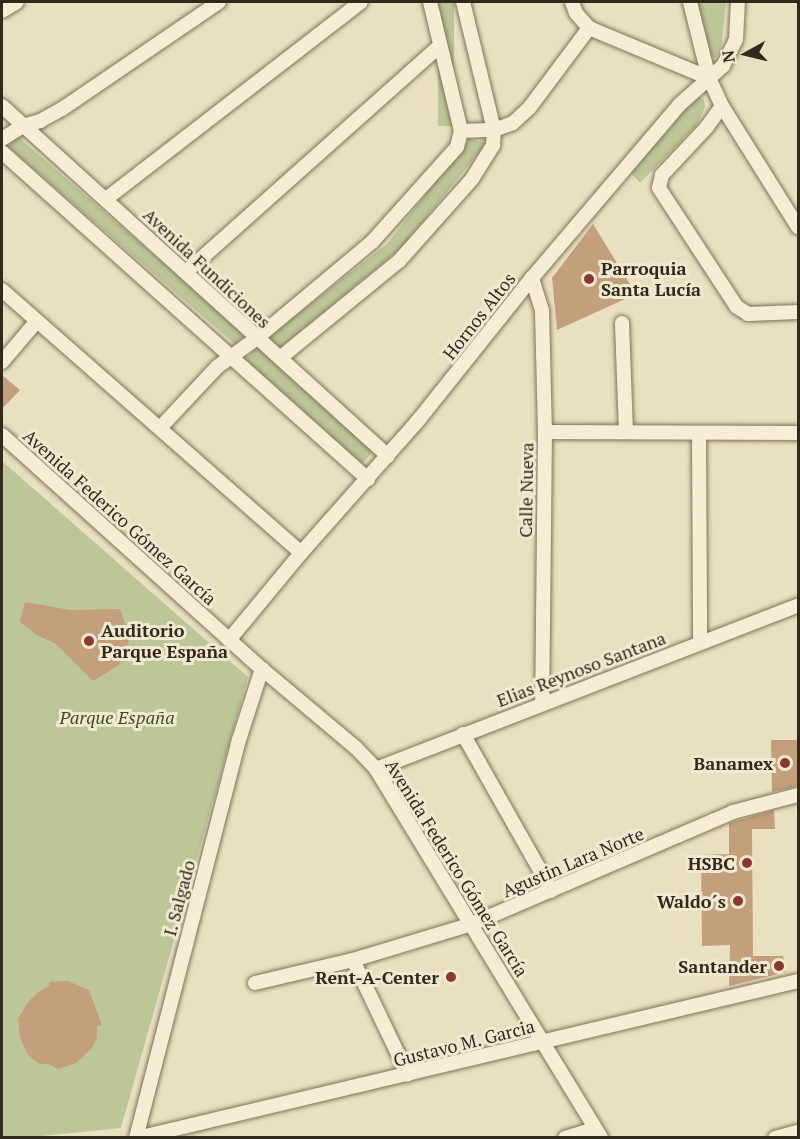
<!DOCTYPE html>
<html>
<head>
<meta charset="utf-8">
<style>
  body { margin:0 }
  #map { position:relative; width:800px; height:1139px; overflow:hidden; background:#e9e0c1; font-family:"PT Serif",serif }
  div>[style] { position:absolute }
  .green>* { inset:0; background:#bcc697; transform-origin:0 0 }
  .building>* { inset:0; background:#c49f7b }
  .roads { filter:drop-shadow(0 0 2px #81725b) drop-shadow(0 0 2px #81725b) }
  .minor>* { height:14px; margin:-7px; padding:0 7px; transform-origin:7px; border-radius:7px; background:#f5eed4 }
  .dots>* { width:16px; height:16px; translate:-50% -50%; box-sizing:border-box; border:3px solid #f1ead0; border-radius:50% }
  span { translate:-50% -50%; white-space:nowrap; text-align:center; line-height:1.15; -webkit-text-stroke:6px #f1ead0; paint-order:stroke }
  .street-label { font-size:18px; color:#32291d }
  .poi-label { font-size:18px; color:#32291d; font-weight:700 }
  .left { translate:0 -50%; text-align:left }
  .right { translate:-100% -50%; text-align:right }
  .park-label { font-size:18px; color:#404c26; font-style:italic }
  .frame { position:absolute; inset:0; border:3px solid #32291d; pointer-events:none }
  .north { position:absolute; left:716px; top:24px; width:60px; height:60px; -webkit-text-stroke:4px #f1ead0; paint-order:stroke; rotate:262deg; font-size:16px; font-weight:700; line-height:24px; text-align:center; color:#32291d }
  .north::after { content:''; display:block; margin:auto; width:21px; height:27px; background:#32291d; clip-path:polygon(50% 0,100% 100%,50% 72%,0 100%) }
</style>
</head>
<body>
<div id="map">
  <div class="green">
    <div style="left:438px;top:2px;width:16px;height:124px"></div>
    <div style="clip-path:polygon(692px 2px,726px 2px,721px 49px,716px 57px,710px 58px)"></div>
    <div style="clip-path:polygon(697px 96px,704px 100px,705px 107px,697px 125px,640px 183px,628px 170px,671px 128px,690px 98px)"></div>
    <div style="left:17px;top:136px;width:302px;height:14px;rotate:41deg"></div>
    <div style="clip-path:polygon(469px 139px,487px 143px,400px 249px,280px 348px,268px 337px,387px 244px)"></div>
    <div style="left:258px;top:346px;width:156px;height:18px;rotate:42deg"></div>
    <div style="clip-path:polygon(2px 461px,248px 677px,121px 1128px,32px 1137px,2px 1137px)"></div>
  </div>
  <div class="building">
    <div style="clip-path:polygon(593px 224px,636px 294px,557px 330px,552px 278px)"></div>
    <div style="clip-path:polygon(2px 375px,20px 390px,2px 409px)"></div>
    <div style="clip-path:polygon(25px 602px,70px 610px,120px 609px,130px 638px,119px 665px,93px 681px,56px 644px,37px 635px,20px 622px)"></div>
    <div style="clip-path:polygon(771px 740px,798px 740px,798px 786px,772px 792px)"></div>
    <div style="clip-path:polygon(774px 810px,775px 829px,752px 829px,753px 956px,783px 956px,786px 972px,729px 986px,730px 945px,702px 946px,701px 855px,729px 854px,729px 823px)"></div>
    <div style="clip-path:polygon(68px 981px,89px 990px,102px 1025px,97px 1026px,97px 1038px,91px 1049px,76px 1063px,58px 1069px,49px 1064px,40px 1064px,28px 1055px,20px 1038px,18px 1019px,29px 1001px,38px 992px,49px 986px,49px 982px)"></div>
  </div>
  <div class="roads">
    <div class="minor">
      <div style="left:572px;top:2px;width:12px;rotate:70deg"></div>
      <div style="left:576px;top:13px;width:20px;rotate:49deg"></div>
      <div style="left:589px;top:28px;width:130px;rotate:22.6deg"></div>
      <div style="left:709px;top:78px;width:31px;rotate:65deg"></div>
      <div style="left:722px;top:106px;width:143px;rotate:57.9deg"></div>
      <div style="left:690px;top:2px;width:78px;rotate:76deg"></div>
      <div style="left:2px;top:11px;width:17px;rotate:-31deg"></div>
      <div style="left:2px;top:106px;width:521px;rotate:42.2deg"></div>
      <div style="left:722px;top:106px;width:26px;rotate:126deg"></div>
      <div style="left:707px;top:127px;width:66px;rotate:133.2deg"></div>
      <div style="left:662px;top:175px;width:13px;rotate:103deg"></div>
      <div style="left:659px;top:188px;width:142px;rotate:56.8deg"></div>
      <div style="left:737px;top:307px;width:13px;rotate:32deg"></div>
      <div style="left:748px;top:314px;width:50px;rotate:-2.3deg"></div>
      <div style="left:461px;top:131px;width:33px;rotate:-2deg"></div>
      <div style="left:494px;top:130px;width:20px;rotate:-20deg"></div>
      <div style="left:513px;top:123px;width:23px;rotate:-43deg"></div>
      <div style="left:530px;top:107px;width:99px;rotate:-53.2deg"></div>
      <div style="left:2px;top:139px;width:25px;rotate:-32deg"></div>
      <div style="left:23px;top:126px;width:18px;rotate:-16deg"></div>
      <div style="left:40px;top:121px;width:25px;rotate:-29deg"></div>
      <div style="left:62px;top:109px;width:190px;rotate:-34.3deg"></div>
      <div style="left:2px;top:152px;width:491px;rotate:41.8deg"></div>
      <div style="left:106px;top:199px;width:322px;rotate:-37.7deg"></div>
      <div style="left:186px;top:272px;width:340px;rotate:-41.7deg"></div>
      <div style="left:532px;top:278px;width:34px;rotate:73deg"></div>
      <div style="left:542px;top:310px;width:122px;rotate:88.6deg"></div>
      <div style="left:545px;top:432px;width:272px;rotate:90.6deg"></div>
      <div style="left:2px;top:290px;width:398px;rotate:41.3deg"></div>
      <div style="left:622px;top:323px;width:109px;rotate:87.9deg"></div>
      <div style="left:280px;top:358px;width:154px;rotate:-39.2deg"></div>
      <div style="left:399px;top:261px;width:110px;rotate:-48.3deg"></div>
      <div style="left:472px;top:179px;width:40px;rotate:-58deg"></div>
      <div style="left:493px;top:145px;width:15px;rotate:-86deg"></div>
      <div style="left:494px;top:130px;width:132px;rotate:-103.6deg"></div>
      <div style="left:2px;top:362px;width:52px;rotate:-49.6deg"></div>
      <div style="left:160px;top:428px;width:83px;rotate:-46.9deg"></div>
      <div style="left:217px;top:367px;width:49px;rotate:-35.9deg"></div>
      <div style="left:257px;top:338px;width:150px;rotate:-39.9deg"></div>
      <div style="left:372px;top:242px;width:127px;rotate:-48.2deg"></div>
      <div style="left:457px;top:147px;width:16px;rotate:-76deg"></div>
      <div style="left:461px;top:131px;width:133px;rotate:-103.5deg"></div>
      <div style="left:545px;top:432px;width:253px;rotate:0.2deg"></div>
      <div style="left:699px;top:433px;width:210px;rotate:89.7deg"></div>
      <div style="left:2px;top:435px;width:350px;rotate:42deg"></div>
      <div style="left:262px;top:669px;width:123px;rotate:40deg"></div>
      <div style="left:356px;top:748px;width:29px;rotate:46deg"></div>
      <div style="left:376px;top:769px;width:432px;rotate:58.6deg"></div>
      <div style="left:229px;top:640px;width:113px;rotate:-50.4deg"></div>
      <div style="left:301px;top:553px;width:175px;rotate:-48.5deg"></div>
      <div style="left:417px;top:422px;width:184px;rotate:-51.4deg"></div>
      <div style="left:532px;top:278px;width:227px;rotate:-49.6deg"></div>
      <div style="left:679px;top:105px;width:59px;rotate:-41.6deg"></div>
      <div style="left:723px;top:66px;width:30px;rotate:-64deg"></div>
      <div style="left:736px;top:39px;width:37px;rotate:-87deg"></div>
      <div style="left:463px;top:734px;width:180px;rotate:60.5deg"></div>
      <div style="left:376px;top:769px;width:453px;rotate:-21.2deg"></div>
      <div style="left:353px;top:960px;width:127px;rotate:64.4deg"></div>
      <div style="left:255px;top:983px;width:101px;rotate:-13.2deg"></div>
      <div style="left:353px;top:960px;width:124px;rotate:-16.8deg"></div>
      <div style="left:472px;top:924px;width:284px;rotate:-23.2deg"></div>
      <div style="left:733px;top:812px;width:67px;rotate:-14.7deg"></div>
      <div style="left:136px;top:1138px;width:411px;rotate:-75.5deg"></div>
      <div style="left:239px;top:740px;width:75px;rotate:-72.1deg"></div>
      <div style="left:137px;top:1138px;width:679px;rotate:-13.36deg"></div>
      <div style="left:565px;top:1138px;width:31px;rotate:-17deg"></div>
      <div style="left:775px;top:1138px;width:24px;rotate:-15deg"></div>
    </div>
  </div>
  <div class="dots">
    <div style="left:589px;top:279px;background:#8a3730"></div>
    <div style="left:89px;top:641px;background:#8a3730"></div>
    <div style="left:785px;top:763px;background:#8a3730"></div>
    <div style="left:747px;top:863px;background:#8a3730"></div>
    <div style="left:738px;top:901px;background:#8a3730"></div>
    <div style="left:779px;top:966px;background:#8a3730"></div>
    <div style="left:451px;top:977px;background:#8a3730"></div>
  </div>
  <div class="street-label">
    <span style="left:207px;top:268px;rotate:43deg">Avenida Fundiciones</span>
    <span style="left:479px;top:316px;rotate:-52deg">Hornos Altos</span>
    <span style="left:526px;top:490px;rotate:-89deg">Calle Nueva</span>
    <span style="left:120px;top:517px;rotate:42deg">Avenida Federico Gómez García</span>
    <span style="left:581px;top:669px;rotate:-21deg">Elias Reynoso Santana</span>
    <span style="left:573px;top:862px;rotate:-23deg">Agustin Lara Norte</span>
    <span style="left:457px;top:868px;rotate:58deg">Avenida Federico Gómez García</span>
    <span style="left:179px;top:898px;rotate:-75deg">I. Salgado</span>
    <span style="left:464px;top:1043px;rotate:-14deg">Gustavo M. Garcia</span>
  </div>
  <div class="poi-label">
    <span class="left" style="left:601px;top:279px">Parroquia<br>Santa Lucía</span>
    <span class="left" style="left:101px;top:641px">Auditorio<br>Parque España</span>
    <span class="right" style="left:773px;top:763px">Banamex</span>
    <span class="right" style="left:735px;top:863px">HSBC</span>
    <span class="right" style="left:726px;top:901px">Waldo´s</span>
    <span class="right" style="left:767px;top:966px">Santander</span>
    <span class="right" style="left:439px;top:977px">Rent-A-Center</span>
  </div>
  <div class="park-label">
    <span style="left:117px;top:717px">Parque España</span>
  </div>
  <div class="frame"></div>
  <div class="north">N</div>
</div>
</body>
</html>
